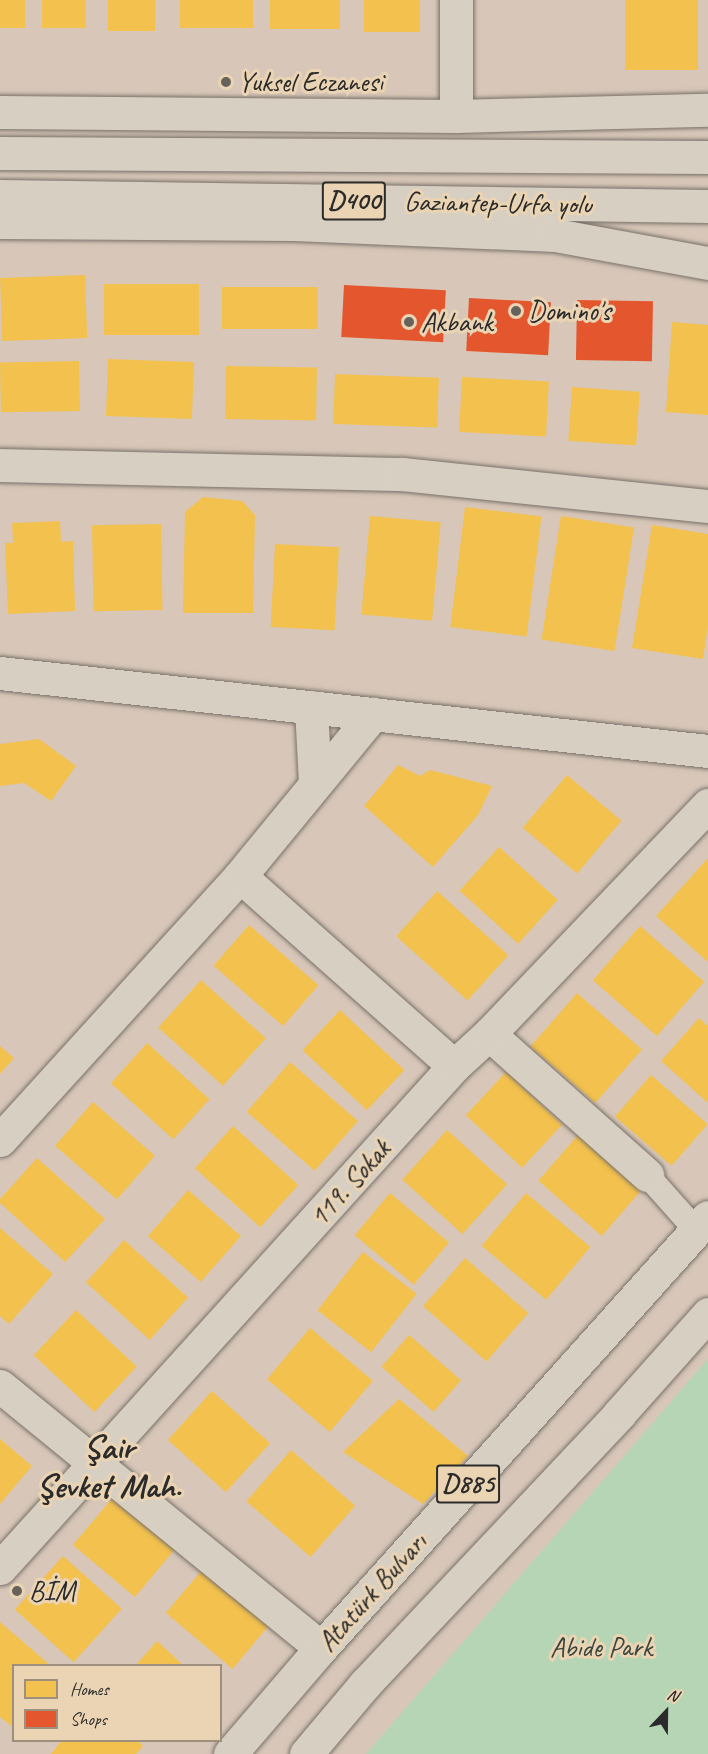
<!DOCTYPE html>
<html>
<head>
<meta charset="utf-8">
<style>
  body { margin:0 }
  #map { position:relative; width:708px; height:1754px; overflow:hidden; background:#d8c7b8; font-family:Caveat,sans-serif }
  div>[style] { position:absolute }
  .green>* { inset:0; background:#b5d5b4 }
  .homes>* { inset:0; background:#f2c14e; transform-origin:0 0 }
  .shops>* { inset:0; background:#e4572e; transform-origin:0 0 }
  .roads { filter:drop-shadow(0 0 2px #79716a) drop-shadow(0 0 2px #79716a) }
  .pedestrian>* { height:24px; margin:-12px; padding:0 12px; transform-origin:12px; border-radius:12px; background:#d8cfc3 }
  .minor>* { height:33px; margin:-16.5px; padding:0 16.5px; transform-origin:16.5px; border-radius:16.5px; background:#d8cfc3 }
  .tertiary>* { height:33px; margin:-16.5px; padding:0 16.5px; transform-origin:16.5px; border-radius:16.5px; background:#d8cfc3 }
  .primary>* { height:33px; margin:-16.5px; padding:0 16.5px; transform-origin:16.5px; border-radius:16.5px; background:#d8cfc3 }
  .trunk>* { height:33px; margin:-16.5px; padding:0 16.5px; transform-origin:16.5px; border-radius:16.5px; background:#d8cfc3 }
  .dots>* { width:16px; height:16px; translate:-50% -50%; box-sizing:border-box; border:3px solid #ead4b3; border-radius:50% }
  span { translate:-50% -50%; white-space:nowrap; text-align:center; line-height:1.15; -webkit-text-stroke:6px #ead4b3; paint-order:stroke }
  .shield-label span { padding:2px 4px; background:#ead4b3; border:2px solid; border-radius:4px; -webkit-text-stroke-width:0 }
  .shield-label { font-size:27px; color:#2b2b2b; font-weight:700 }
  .poi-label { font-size:28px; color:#2b2b2b }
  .left { translate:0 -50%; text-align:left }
  .street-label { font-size:28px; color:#2b2b2b }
  .park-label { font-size:28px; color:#3c463f }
  .district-label { font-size:34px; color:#2b2b2b; font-weight:700 }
  .legend { position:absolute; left:12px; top:1664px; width:210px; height:78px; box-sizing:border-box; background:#ead4b3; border:2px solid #9e907d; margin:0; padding:8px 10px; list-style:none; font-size:18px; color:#2b2b2b }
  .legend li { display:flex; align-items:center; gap:12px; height:30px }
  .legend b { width:30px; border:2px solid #9e907d }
  .north { position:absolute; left:636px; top:1682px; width:60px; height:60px; -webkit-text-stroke:4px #ead4b3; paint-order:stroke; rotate:22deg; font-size:16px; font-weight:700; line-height:24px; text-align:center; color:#2b2b2b }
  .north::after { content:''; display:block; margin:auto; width:21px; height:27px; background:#2b2b2b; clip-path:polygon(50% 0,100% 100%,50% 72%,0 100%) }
</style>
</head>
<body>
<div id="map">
  <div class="green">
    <div style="clip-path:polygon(708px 1359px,708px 1754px,366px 1754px)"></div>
  </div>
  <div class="homes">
    <div style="left:0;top:0;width:25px;height:28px"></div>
    <div style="left:42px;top:0;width:44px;height:28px"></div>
    <div style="left:108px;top:0;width:47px;height:31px"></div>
    <div style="left:180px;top:0;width:73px;height:28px"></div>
    <div style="left:270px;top:0;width:70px;height:29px"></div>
    <div style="left:364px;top:0;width:56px;height:32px"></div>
    <div style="left:625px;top:0;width:73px;height:70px"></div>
    <div style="left:85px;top:275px;width:63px;height:85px;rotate:88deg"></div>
    <div style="left:199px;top:284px;width:51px;height:95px;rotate:90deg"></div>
    <div style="left:318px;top:287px;width:42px;height:96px;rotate:90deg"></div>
    <div style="clip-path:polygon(672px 322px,708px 325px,708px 415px,666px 412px)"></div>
    <div style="left:108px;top:359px;width:86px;height:57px;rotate:2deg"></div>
    <div style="left:79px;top:361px;width:50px;height:79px;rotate:89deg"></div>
    <div style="left:226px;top:366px;width:91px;height:53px;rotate:1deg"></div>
    <div style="left:335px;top:374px;width:104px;height:50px;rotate:2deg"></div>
    <div style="left:462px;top:377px;width:87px;height:55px;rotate:3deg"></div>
    <div style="left:572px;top:387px;width:68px;height:54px;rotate:4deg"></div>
    <div style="clip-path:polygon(203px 497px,242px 501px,255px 515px,253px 613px,183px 613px,185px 512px)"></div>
    <div style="left:465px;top:507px;width:77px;height:121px;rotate:7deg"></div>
    <div style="left:370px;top:516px;width:71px;height:99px;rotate:5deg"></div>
    <div style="left:561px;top:516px;width:74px;height:125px;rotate:9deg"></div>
    <div style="clip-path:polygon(60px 521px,61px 542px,73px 541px,75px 611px,8px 614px,5px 543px,13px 543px,12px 523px)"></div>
    <div style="left:161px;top:524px;width:86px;height:69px;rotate:89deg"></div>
    <div style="clip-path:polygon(652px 525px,708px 534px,708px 626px,703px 659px,632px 648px)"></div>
    <div style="left:275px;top:544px;width:64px;height:83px;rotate:3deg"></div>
    <div style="clip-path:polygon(39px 739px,76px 766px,51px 801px,24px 783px,0 786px,0 744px)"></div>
    <div style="clip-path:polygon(398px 765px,420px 776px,430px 770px,492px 786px,478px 815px,433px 867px,364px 806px)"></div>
    <div style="left:567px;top:775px;width:71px;height:69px;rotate:40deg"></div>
    <div style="left:499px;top:847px;width:79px;height:59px;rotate:42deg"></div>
    <div style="clip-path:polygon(708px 858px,708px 962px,656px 916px)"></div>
    <div style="left:437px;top:891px;width:96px;height:61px;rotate:42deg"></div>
    <div style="left:249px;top:925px;width:92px;height:54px;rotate:41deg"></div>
    <div style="left:640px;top:926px;width:85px;height:72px;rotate:41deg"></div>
    <div style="left:201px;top:980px;width:87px;height:64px;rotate:42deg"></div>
    <div style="left:577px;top:993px;width:86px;height:71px;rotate:41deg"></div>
    <div style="left:340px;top:1010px;width:88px;height:55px;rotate:43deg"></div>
    <div style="clip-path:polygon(699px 1018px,708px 1026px,708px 1103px,661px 1061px)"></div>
    <div style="left:147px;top:1043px;width:84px;height:54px;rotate:42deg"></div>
    <div style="clip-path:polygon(0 1046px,14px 1058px,0 1074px)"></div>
    <div style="left:290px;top:1062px;width:90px;height:66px;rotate:41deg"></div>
    <div style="left:506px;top:1072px;width:77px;height:59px;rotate:43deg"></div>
    <div style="left:651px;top:1075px;width:75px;height:55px;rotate:41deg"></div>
    <div style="left:93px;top:1102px;width:82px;height:58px;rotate:41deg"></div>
    <div style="left:233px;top:1126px;width:88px;height:57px;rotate:42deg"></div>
    <div style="left:447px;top:1130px;width:81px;height:67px;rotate:42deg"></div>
    <div style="left:579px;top:1134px;width:84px;height:62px;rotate:41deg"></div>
    <div style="clip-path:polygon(37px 1158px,105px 1219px,65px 1262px,0 1203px,0 1199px)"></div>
    <div style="left:188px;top:1190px;width:70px;height:61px;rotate:41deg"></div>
    <div style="left:390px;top:1193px;width:77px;height:55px;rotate:40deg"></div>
    <div style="left:526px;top:1193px;width:84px;height:69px;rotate:40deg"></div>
    <div style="clip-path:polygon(0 1228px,53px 1274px,9px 1324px,0 1316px)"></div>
    <div style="left:124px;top:1240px;width:86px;height:57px;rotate:42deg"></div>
    <div style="left:363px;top:1252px;width:68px;height:74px;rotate:38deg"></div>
    <div style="left:465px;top:1258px;width:84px;height:64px;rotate:41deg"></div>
    <div style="left:76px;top:1310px;width:83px;height:62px;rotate:43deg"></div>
    <div style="left:310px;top:1328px;width:82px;height:67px;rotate:40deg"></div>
    <div style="left:409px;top:1335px;width:69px;height:42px;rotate:41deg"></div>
    <div style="left:212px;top:1391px;width:78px;height:66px;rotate:42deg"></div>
    <div style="clip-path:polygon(399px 1399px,468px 1456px,423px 1504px,343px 1452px)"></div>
    <div style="clip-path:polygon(0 1439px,32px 1466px,0 1504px)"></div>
    <div style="left:291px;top:1450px;width:85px;height:68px;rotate:41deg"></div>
    <div style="left:114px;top:1496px;width:81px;height:64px;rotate:40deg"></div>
    <div style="left:63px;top:1556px;width:79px;height:72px;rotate:42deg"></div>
    <div style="left:207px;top:1564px;width:87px;height:64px;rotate:40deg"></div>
    <div style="clip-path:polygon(0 1622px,51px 1666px,14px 1666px,14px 1728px,0 1717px)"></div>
    <div style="clip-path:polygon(157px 1641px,184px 1666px,135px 1666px)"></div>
    <div style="clip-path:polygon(62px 1740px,137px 1740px,143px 1746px,136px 1754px,51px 1754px)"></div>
  </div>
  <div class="shops">
    <div style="left:344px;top:285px;width:102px;height:52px;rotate:3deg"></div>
    <div style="left:469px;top:298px;width:82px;height:53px;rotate:3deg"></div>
    <div style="left:577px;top:300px;width:76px;height:60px;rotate:1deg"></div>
  </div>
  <div class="roads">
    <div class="pedestrian">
      <div style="left:647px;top:1175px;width:74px;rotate:48.3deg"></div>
    </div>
    <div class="minor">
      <div style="left:456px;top:116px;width:116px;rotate:-90deg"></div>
      <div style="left:0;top:465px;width:402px;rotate:1.3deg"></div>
      <div style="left:402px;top:474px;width:308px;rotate:6deg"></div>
      <div style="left:311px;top:707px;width:76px;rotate:87deg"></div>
      <div style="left:240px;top:876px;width:286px;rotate:41.6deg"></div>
      <div style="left:489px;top:1034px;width:212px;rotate:41.7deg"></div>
      <div style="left:0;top:1140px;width:357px;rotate:-47.7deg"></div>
      <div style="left:240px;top:876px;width:210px;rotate:-50.6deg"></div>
      <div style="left:0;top:1386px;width:414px;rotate:39.2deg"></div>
      <div style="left:0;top:1568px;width:677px;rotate:-47.87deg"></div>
      <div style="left:454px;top:1066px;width:47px;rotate:-42.4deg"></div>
      <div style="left:489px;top:1034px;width:317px;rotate:-46.3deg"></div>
    </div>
    <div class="tertiary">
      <div style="left:0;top:673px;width:712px;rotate:6.29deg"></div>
    </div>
    <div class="primary">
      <div style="left:230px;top:1754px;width:140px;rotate:-49.4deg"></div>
      <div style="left:321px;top:1648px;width:579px;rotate:-48.08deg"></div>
      <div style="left:306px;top:1754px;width:92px;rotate:-49.9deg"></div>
      <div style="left:365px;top:1684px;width:371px;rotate:-46.7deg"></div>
      <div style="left:619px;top:1414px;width:134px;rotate:-48.3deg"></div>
    </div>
    <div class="trunk">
      <div style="left:0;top:112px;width:456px;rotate:0.5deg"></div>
      <div style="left:456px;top:116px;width:252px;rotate:-1.4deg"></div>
      <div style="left:0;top:153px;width:708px;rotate:0.32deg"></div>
      <div style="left:0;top:196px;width:708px;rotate:0.81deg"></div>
      <div style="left:0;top:222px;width:294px;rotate:0.4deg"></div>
      <div style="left:294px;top:224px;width:261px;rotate:2.4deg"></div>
      <div style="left:555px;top:235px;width:156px;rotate:10.4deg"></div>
    </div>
  </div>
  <div class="dots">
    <div style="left:226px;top:82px;background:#68625c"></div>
    <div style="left:516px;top:311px;background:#68625c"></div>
    <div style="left:409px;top:322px;background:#68625c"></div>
    <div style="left:17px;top:1591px;background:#68625c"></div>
  </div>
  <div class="shield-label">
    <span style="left:354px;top:201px">D400</span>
    <span style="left:468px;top:1484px">D885</span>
  </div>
  <div class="poi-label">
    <span class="left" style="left:238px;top:82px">Yuksel Eczanesi</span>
    <span class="left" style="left:528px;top:311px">Domino's</span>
    <span class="left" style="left:421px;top:322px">Akbank</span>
    <span class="left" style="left:29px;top:1591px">BİM</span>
  </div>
  <div class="street-label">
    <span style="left:498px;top:203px;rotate:1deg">Gaziantep-Urfa yolu</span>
    <span style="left:350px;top:1183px;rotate:-48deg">119. Sokak</span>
    <span style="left:372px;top:1592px;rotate:-48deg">Atatürk Bulvarı</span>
  </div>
  <div class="park-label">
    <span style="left:601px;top:1647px">Abide Park</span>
  </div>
  <div class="district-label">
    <span style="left:109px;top:1466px">Şair<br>Şevket Mah.</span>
  </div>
  <ul class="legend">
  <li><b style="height:16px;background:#f2c14e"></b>Homes</li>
  <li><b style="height:16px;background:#e4572e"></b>Shops</li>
  </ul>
  <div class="north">N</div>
</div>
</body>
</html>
